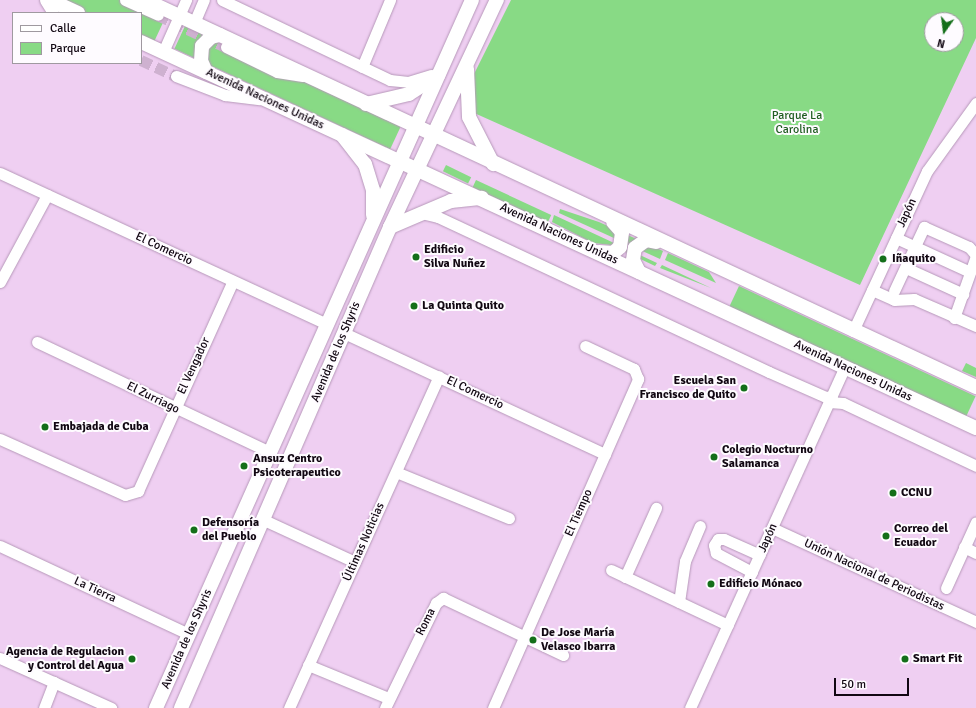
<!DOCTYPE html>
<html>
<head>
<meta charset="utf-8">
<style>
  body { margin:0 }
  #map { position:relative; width:976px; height:708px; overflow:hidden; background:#efcff2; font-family:Signika,sans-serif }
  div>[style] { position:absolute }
  .green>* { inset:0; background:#88da85; transform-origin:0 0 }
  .minor-tunnel>* { height:11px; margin-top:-5.5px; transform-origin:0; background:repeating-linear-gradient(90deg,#ceb1d0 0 11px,transparent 0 16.5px) }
  .roads { filter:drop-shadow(0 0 1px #b698b9) drop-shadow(0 0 1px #b698b9) }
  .minor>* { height:11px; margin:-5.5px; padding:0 5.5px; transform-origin:5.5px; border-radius:5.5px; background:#fff }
  .major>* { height:14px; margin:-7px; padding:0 7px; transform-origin:7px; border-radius:7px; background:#fff }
  .dots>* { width:11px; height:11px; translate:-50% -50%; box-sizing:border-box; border:2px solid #fefbff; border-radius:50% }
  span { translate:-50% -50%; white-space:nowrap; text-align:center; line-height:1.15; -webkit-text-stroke:4px #fefbff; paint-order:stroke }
  .street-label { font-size:12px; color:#110712 }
  .park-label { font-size:12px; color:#205d21 }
  .poi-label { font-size:12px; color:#110712; font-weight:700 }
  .left { translate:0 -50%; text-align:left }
  .right { translate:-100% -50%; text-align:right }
  .legend { position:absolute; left:12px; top:12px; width:130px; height:52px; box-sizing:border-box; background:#fefbff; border:1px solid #9f99a0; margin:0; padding:5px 7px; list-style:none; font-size:12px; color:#110712 }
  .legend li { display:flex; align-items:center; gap:8px; height:20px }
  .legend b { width:20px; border:1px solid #9f99a0 }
  .north { position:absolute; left:924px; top:12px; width:40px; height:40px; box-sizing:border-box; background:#fefbff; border:1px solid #9f99a0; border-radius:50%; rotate:194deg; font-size:11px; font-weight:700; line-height:16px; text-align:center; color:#110712 }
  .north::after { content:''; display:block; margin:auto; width:14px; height:18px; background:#146f1a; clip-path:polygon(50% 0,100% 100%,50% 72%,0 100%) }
  .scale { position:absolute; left:834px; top:678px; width:75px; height:18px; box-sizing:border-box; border:2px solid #110712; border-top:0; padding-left:5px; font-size:12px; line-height:14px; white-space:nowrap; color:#110712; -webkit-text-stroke:3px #fefbff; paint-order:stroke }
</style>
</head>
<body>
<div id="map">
  <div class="green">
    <div style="clip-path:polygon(59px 0,142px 0,168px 12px,153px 44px,141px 39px,141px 13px,87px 13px)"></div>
    <div style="clip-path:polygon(evenodd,511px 0,976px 0,976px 38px,860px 285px,472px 112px,473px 76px,511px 0,932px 20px,956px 20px,956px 44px,932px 44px,932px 20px)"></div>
    <div style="left:185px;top:26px;width:238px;height:25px;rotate:25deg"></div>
    <div style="left:446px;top:165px;width:28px;height:7px;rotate:26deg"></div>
    <div style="left:476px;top:180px;width:83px;height:8px;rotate:25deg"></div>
    <div style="clip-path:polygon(560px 209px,599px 222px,663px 251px,660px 259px,559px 213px)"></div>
    <div style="clip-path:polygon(554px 215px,657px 263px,655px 266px,611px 245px,593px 243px,552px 222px)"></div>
    <div style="clip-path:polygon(668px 253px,709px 272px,716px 283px,665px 260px)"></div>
    <div style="clip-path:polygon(662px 265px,711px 288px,660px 268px)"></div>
    <div style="left:739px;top:286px;width:261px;height:23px;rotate:25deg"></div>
    <div style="clip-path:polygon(966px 363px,976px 368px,976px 377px,962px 371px)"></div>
  </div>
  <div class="minor-tunnel">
    <div style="left:158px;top:15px;width:75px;rotate:25.2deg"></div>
    <div style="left:141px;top:60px;width:38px;rotate:25deg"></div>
  </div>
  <div class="roads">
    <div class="minor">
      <div style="left:45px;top:0;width:15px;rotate:58deg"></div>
      <div style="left:125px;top:0;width:36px;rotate:24deg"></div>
      <div style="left:222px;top:0;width:186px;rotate:25.5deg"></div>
      <div style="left:390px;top:80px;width:18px;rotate:6deg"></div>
      <div style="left:408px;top:82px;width:24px;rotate:-17deg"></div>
      <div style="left:194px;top:23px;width:25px;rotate:-67deg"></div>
      <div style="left:226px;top:47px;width:57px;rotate:26.1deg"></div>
      <div style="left:277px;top:72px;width:26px;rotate:9deg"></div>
      <div style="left:163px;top:52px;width:57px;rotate:-66.1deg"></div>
      <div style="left:362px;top:67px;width:73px;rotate:-67.3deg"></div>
      <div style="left:176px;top:76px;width:53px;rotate:21.2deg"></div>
      <div style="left:225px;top:95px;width:35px;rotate:7deg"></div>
      <div style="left:0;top:173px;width:360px;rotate:24.8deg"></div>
      <div style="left:421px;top:213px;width:17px;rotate:13deg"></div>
      <div style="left:438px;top:217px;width:365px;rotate:25.1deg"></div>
      <div style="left:769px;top:372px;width:62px;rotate:23.7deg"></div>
      <div style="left:826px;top:397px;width:6px;rotate:-9deg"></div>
      <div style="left:896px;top:238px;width:81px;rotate:24.7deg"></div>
      <div style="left:906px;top:268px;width:63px;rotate:24.5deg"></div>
      <div style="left:0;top:282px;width:99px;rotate:-61.6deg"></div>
      <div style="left:872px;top:290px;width:24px;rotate:24deg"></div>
      <div style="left:894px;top:300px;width:20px;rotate:-3deg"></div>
      <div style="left:914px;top:299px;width:68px;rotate:23.5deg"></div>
      <div style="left:894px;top:291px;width:71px;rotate:-64.9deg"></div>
      <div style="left:924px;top:227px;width:49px;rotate:24deg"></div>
      <div style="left:969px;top:247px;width:11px;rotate:49deg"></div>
      <div style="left:954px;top:318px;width:66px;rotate:-70.5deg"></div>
      <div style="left:853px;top:331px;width:176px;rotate:-65.2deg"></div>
      <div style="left:927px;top:171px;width:84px;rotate:-54.2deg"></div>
      <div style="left:344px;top:333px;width:288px;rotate:24.9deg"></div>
      <div style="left:37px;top:342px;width:258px;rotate:25.3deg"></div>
      <div style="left:829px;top:402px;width:14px;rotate:4deg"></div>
      <div style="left:843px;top:403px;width:147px;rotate:25.3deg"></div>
      <div style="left:0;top:439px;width:137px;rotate:24.1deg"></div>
      <div style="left:125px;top:495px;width:14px;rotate:-17deg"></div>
      <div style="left:138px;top:491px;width:230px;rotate:-65.7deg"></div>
      <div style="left:396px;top:472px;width:122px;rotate:22.2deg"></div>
      <div style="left:264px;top:520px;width:100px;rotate:24.8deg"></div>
      <div style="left:772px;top:528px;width:225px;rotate:24.7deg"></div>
      <div style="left:0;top:546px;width:208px;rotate:25deg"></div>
      <div style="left:964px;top:547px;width:13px;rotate:27deg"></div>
      <div style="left:611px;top:570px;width:129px;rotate:25.2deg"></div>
      <div style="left:752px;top:572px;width:41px;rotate:-152.2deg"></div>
      <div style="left:716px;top:553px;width:8px;rotate:-104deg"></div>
      <div style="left:714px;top:545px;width:7px;rotate:-56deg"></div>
      <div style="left:718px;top:539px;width:6px"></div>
      <div style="left:724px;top:539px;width:39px;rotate:24deg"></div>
      <div style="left:625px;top:577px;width:76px;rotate:-65.8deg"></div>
      <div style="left:946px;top:588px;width:72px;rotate:-65.6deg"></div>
      <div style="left:679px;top:602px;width:41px;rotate:-81.7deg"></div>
      <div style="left:685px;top:561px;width:38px;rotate:-67deg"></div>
      <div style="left:0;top:658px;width:122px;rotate:24.2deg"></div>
      <div style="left:308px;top:665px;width:87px;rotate:22.4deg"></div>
      <div style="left:44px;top:708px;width:28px;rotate:-69deg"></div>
      <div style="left:289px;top:708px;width:364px;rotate:-65.7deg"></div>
      <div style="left:385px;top:708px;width:117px;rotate:-64.1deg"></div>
      <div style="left:436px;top:603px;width:9px;rotate:-36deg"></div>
      <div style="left:443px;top:598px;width:133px;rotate:25.4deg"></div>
      <div style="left:493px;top:708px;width:360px;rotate:-66.2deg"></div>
      <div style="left:638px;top:379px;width:11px;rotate:-112deg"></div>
      <div style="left:634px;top:369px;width:54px;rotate:-154.9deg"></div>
      <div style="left:690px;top:708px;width:375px;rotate:-65.6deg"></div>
    </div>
    <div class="major">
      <div style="left:50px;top:0;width:31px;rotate:25deg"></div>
      <div style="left:145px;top:0;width:917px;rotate:24.97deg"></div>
      <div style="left:141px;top:42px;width:920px;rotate:24.81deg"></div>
      <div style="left:467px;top:69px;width:48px;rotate:87.6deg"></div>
      <div style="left:469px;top:117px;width:53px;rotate:62.9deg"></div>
      <div style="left:206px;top:72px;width:12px;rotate:-114deg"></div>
      <div style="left:201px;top:61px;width:15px;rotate:-86deg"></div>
      <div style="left:202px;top:46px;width:13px;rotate:-45deg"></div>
      <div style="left:211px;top:37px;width:9px;rotate:-13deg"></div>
      <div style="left:366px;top:104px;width:44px;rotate:-13.1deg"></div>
      <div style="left:409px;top:94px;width:35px;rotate:-33deg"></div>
      <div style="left:342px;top:135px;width:37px;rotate:52deg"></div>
      <div style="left:365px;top:164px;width:27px;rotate:73deg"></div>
      <div style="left:373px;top:190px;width:25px;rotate:90deg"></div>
      <div style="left:390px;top:227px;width:66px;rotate:-23.1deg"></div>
      <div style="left:451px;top:201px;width:31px;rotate:-6deg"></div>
      <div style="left:599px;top:252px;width:14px;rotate:4deg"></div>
      <div style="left:613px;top:253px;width:9px;rotate:-41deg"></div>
      <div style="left:620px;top:247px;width:15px;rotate:-82deg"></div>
      <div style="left:622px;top:232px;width:13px;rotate:-132deg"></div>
      <div style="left:639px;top:272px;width:13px;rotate:-117deg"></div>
      <div style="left:633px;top:260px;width:12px;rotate:-81deg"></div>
      <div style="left:635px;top:248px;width:14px;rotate:-36deg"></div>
      <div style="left:646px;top:240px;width:10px;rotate:11deg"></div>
      <div style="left:156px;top:708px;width:775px;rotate:-65.95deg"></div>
      <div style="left:181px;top:708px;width:524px;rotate:-66.51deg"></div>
      <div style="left:390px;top:227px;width:251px;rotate:-64.8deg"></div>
    </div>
  </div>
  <div class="dots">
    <div style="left:416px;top:257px;background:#146f1a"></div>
    <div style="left:883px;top:259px;background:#146f1a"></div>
    <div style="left:414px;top:306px;background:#146f1a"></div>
    <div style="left:744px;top:388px;background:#146f1a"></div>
    <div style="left:45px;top:427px;background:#146f1a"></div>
    <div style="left:714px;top:457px;background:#146f1a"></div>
    <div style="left:244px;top:466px;background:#146f1a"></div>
    <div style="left:893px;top:493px;background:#146f1a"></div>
    <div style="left:194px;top:530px;background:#146f1a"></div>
    <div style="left:886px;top:536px;background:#146f1a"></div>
    <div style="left:711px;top:584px;background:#146f1a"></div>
    <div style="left:533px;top:640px;background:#146f1a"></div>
    <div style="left:132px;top:659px;background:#146f1a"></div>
    <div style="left:905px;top:659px;background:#146f1a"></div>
  </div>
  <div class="street-label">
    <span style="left:265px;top:99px;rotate:25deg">Avenida Naciones Unidas</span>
    <span style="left:907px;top:213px;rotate:-65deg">Japón</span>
    <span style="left:559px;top:234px;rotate:25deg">Avenida Naciones Unidas</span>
    <span style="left:164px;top:249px;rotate:25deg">El Comercio</span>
    <span style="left:336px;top:352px;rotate:-67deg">Avenida de los Shyris</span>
    <span style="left:194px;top:366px;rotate:-65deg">El Vengador</span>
    <span style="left:853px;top:371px;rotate:25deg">Avenida Naciones Unidas</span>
    <span style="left:475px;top:393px;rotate:25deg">El Comercio</span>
    <span style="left:153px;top:398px;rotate:26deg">El Zurriago</span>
    <span style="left:579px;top:513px;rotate:-66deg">El Tiempo</span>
    <span style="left:768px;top:538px;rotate:-66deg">Japón</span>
    <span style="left:364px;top:542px;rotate:-66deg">Últimas Noticias</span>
    <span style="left:874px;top:575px;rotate:25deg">Unión Nacional de Periodistas</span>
    <span style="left:95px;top:590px;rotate:25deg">La Tierra</span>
    <span style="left:426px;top:622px;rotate:-63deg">Roma</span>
    <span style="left:187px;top:639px;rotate:-66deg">Avenida de los Shyris</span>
  </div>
  <div class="park-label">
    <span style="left:797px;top:123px">Parque La<br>Carolina</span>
  </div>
  <div class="poi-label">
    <span class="left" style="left:424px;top:257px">Edificio<br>Silva Nuñez</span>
    <span class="left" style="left:892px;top:259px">Iñaquito</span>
    <span class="left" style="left:422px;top:306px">La Quinta Quito</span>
    <span class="right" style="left:736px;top:388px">Escuela San<br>Francisco de Quito</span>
    <span class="left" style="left:53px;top:427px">Embajada de Cuba</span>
    <span class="left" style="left:722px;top:457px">Colegio Nocturno<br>Salamanca</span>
    <span class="left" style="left:253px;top:466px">Ansuz Centro<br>Psicoterapeutico</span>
    <span class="left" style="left:901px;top:493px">CCNU</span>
    <span class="left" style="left:202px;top:530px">Defensoría<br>del Pueblo</span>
    <span class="left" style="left:894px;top:536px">Correo del<br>Ecuador</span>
    <span class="left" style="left:719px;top:584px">Edificio Mónaco</span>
    <span class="left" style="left:541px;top:640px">De Jose María<br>Velasco Ibarra</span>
    <span class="right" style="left:124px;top:659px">Agencia de Regulacion<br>y Control del Agua</span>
    <span class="left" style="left:913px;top:659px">Smart Fit</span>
  </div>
  <ul class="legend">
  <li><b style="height:5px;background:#fff"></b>Calle</li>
  <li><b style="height:11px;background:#88da85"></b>Parque</li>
  </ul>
  <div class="north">N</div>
  <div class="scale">50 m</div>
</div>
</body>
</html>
